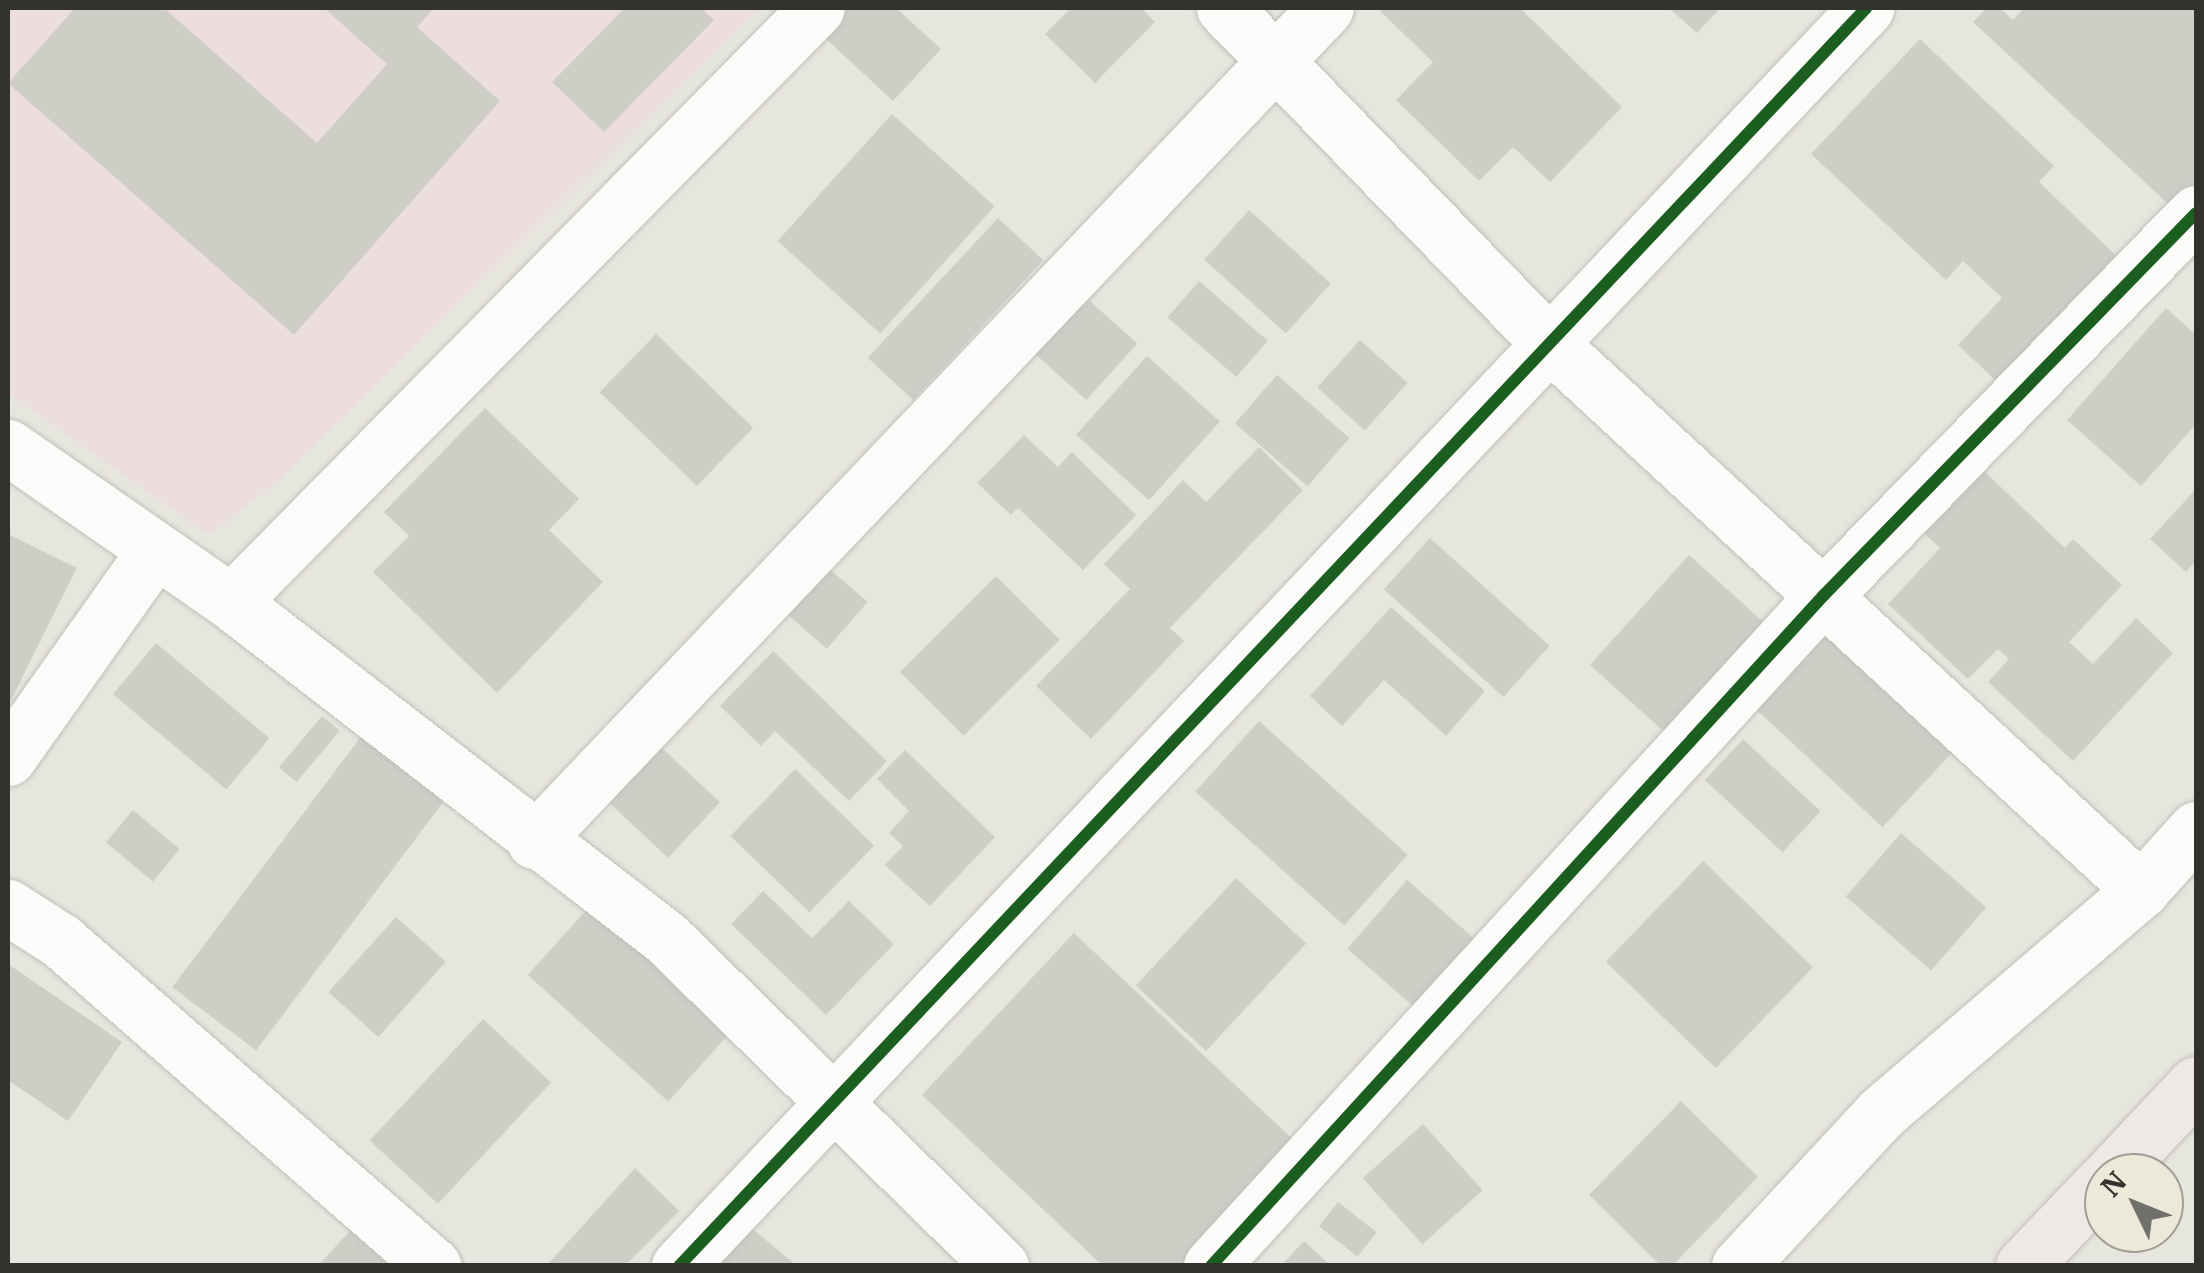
<!DOCTYPE html>
<html>
<head>
<meta charset="utf-8">
<style>
  body { margin:0 }
  #map { position:relative; width:2204px; height:1273px; overflow:hidden; background:#e7e6de; font-family:"IBM Plex Serif",serif }
  div>[style] { position:absolute }
  .education>* { inset:0; background:#ecdedd }
  .building>* { inset:0; background:#cecec7; transform-origin:0 0 }
  .roads { filter:drop-shadow(0 0 2px #c0bfb9) drop-shadow(0 0 2px #c0bfb9) }
  .minor>* { height:55px; margin:-27.5px; padding:0 27.5px; transform-origin:27.5px; border-radius:27.5px; background:#fbfbfa }
  .primary>* { height:55px; margin:-27.5px; padding:0 27.5px; transform-origin:27.5px; border-radius:27.5px; background:#eee9e5 }
  .cycleway>* { height:12px; margin:-6px; padding:0 6px; transform-origin:6px; border-radius:6px; background:#1b5e20 }
  span { translate:-50% -50%; white-space:nowrap; text-align:center; line-height:1.15; -webkit-text-stroke:10px #ebe9da; paint-order:stroke }
  .frame { position:absolute; inset:0; border:10px solid #32312c; pointer-events:none }
  .north { position:absolute; left:2084px; top:1153px; width:100px; height:100px; box-sizing:border-box; background:#ebe9da; border:2px solid #a19f94; border-radius:50%; rotate:313deg; font-size:28px; font-weight:700; line-height:40px; text-align:center; color:#32312c }
  .north::after { content:''; display:block; margin:auto; width:35px; height:45px; background:#71706a; clip-path:polygon(50% 0,100% 100%,50% 72%,0 100%) }
</style>
</head>
<body>
<div id="map">
  <div class="education">
    <div style="clip-path:polygon(8px 8px,759px 8px,279px 480px,209px 535px,8px 393px)"></div>
  </div>
  <div class="building">
    <div style="clip-path:polygon(75px 8px,164px 8px,317px 143px,387px 64px,324px 8px,434px 8px,417px 27px,500px 101px,294px 335px,8px 83px)"></div>
    <div style="clip-path:polygon(625px 8px,701px 8px,714px 20px,604px 132px,552px 82px)"></div>
    <div style="clip-path:polygon(848px 8px,896px 8px,941px 49px,893px 101px,822px 35px)"></div>
    <div style="clip-path:polygon(1071px 8px,1141px 8px,1155px 22px,1095px 83px,1045px 34px)"></div>
    <div style="clip-path:polygon(1377px 8px,1520px 8px,1622px 107px,1550px 182px,1513px 147px,1479px 181px,1396px 100px,1433px 62px)"></div>
    <div style="clip-path:polygon(1669px 8px,1720px 8px,1697px 33px)"></div>
    <div style="clip-path:polygon(1987px 8px,2000px 8px,2013px 20px,2024px 8px,2196px 8px,2196px 198px,2180px 215px,1973px 22px)"></div>
    <div style="clip-path:polygon(1920px 39px,2054px 166px,2039px 182px,2125px 264px,2005px 389px,1958px 345px,2002px 298px,1963px 261px,1946px 280px,1811px 154px)"></div>
    <div style="left:892px;top:114px;width:138px;height:171px;rotate:42deg"></div>
    <div style="left:1249px;top:210px;width:110px;height:67px;rotate:42deg"></div>
    <div style="left:998px;top:218px;width:62px;height:191px;rotate:43deg"></div>
    <div style="left:1199px;top:281px;width:91px;height:48px;rotate:41deg"></div>
    <div style="left:1080px;top:292px;width:77px;height:76px;rotate:42deg"></div>
    <div style="clip-path:polygon(2166px 308px,2196px 335px,2196px 424px,2141px 486px,2067px 420px)"></div>
    <div style="left:656px;top:334px;width:135px;height:81px;rotate:44deg"></div>
    <div style="left:1360px;top:340px;width:64px;height:64px;rotate:42deg"></div>
    <div style="left:1147px;top:356px;width:98px;height:106px;rotate:42deg"></div>
    <div style="left:1277px;top:375px;width:96px;height:64px;rotate:41deg"></div>
    <div style="clip-path:polygon(485px 408px,579px 499px,549px 530px,603px 582px,497px 693px,373px 572px,409px 536px,384px 512px)"></div>
    <div style="clip-path:polygon(1024px 435px,1058px 467px,1072px 452px,1136px 515px,1083px 570px,1018px 508px,1011px 515px,977px 483px)"></div>
    <div style="clip-path:polygon(1259px 447px,1303px 490px,1170px 628px,1184px 641px,1091px 739px,1036px 686px,1130px 589px,1104px 564px,1183px 480px,1206px 502px)"></div>
    <div style="clip-path:polygon(1984px 471px,2065px 548px,2073px 539px,2122px 585px,2069px 642px,2093px 664px,2136px 618px,2173px 653px,2073px 761px,1988px 682px,2009px 659px,1998px 649px,1968px 679px,1888px 604px,1940px 548px,1925px 534px)"></div>
    <div style="clip-path:polygon(2196px 489px,2196px 561px,2186px 572px,2150px 539px)"></div>
    <div style="clip-path:polygon(8px 534px,77px 568px,8px 706px)"></div>
    <div style="left:1430px;top:538px;width:161px;height:69px;rotate:42deg"></div>
    <div style="left:1689px;top:555px;width:111px;height:148px;rotate:42deg"></div>
    <div style="left:817px;top:558px;width:67px;height:62px;rotate:41deg"></div>
    <div style="left:996px;top:576px;width:90px;height:136px;rotate:45deg"></div>
    <div style="clip-path:polygon(1391px 607px,1485px 691px,1446px 736px,1384px 680px,1342px 726px,1310px 696px)"></div>
    <div style="left:1829px;top:631px;width:173px;height:107px;rotate:43deg"></div>
    <div style="left:156px;top:643px;width:148px;height:67px;rotate:40deg"></div>
    <div style="clip-path:polygon(773px 651px,887px 761px,849px 801px,775px 731px,761px 746px,720px 706px)"></div>
    <div style="left:322px;top:716px;width:23px;height:67px;rotate:40deg"></div>
    <div style="left:1259px;top:721px;width:200px;height:95px;rotate:42deg"></div>
    <div style="left:363px;top:734px;width:105px;height:317px;rotate:37deg"></div>
    <div style="left:649px;top:736px;width:97px;height:76px;rotate:43deg"></div>
    <div style="left:1743px;top:739px;width:106px;height:56px;rotate:43deg"></div>
    <div style="clip-path:polygon(905px 750px,995px 837px,930px 906px,885px 865px,903px 846px,889px 833px,909px 811px,877px 779px)"></div>
    <div style="left:795px;top:769px;width:110px;height:93px;rotate:44deg"></div>
    <div style="left:133px;top:810px;width:61px;height:42px;rotate:40deg"></div>
    <div style="left:1901px;top:833px;width:113px;height:84px;rotate:41deg"></div>
    <div style="left:1703px;top:861px;width:153px;height:140px;rotate:44deg"></div>
    <div style="left:1236px;top:878px;width:96px;height:147px;rotate:43deg"></div>
    <div style="left:1407px;top:880px;width:101px;height:91px;rotate:41deg"></div>
    <div style="clip-path:polygon(763px 891px,812px 938px,849px 901px,894px 944px,826px 1015px,731px 924px)"></div>
    <div style="left:590px;top:906px;width:189px;height:93px;rotate:42deg"></div>
    <div style="left:396px;top:917px;width:67px;height:101px;rotate:42deg"></div>
    <div style="clip-path:polygon(1074px 933px,1303px 1149px,1193px 1266px,1103px 1266px,922px 1095px)"></div>
    <div style="clip-path:polygon(8px 964px,122px 1042px,68px 1121px,8px 1080px)"></div>
    <div style="left:483px;top:1019px;width:93px;height:166px;rotate:43deg"></div>
    <div style="clip-path:polygon(1681px 1101px,1758px 1177px,1672px 1266px,1661px 1266px,1589px 1195px)"></div>
    <div style="left:1423px;top:1124px;width:89px;height:81px;rotate:48deg"></div>
    <div style="clip-path:polygon(635px 1168px,679px 1211px,625px 1266px,546px 1266px)"></div>
    <div style="left:1338px;top:1202px;width:49px;height:31px;rotate:38deg"></div>
    <div style="clip-path:polygon(737px 1216px,797px 1266px,695px 1266px)"></div>
    <div style="clip-path:polygon(355px 1225px,400px 1266px,318px 1266px)"></div>
    <div style="clip-path:polygon(1304px 1241px,1331px 1266px,1281px 1266px)"></div>
  </div>
  <div class="roads">
    <div class="minor">
      <div style="left:1224px;top:8px;width:464px;rotate:45.9deg"></div>
      <div style="left:1547px;top:341px;width:809px;rotate:42.75deg"></div>
      <div style="left:8px;top:447px;width:272px;rotate:34.8deg"></div>
      <div style="left:231px;top:602px;width:550px;rotate:37.68deg"></div>
      <div style="left:666px;top:938px;width:469px;rotate:44.4deg"></div>
      <div style="left:231px;top:602px;width:834px;rotate:-45.39deg"></div>
      <div style="left:8px;top:758px;width:255px;rotate:-54.7deg"></div>
      <div style="left:534px;top:841px;width:1149px;rotate:-46.45deg"></div>
      <div style="left:8px;top:907px;width:63px;rotate:32.7deg"></div>
      <div style="left:61px;top:941px;width:494px;rotate:41.1deg"></div>
      <div style="left:679px;top:1266px;width:1730px;rotate:-46.66deg"></div>
      <div style="left:1211px;top:1266px;width:909px;rotate:-47.59deg"></div>
      <div style="left:1824px;top:595px;width:533px;rotate:-45.76deg"></div>
      <div style="left:1739px;top:1266px;width:209px;rotate:-47.1deg"></div>
      <div style="left:1881px;top:1113px;width:343px;rotate:-40.6deg"></div>
      <div style="left:2141px;top:890px;width:82px;rotate:-48deg"></div>
    </div>
    <div class="primary">
      <div style="left:2112px;top:1173px;width:122px;rotate:-46.7deg"></div>
      <div style="left:2023px;top:1266px;width:117px;rotate:-46.4deg"></div>
    </div>
  </div>
  <div class="cycleway">
    <div style="left:679px;top:1266px;width:1730px;rotate:-46.66deg"></div>
    <div style="left:1211px;top:1266px;width:909px;rotate:-47.59deg"></div>
    <div style="left:1824px;top:595px;width:533px;rotate:-45.76deg"></div>
  </div>
  <div class="frame"></div>
  <div class="north">N</div>
</div>
</body>
</html>
